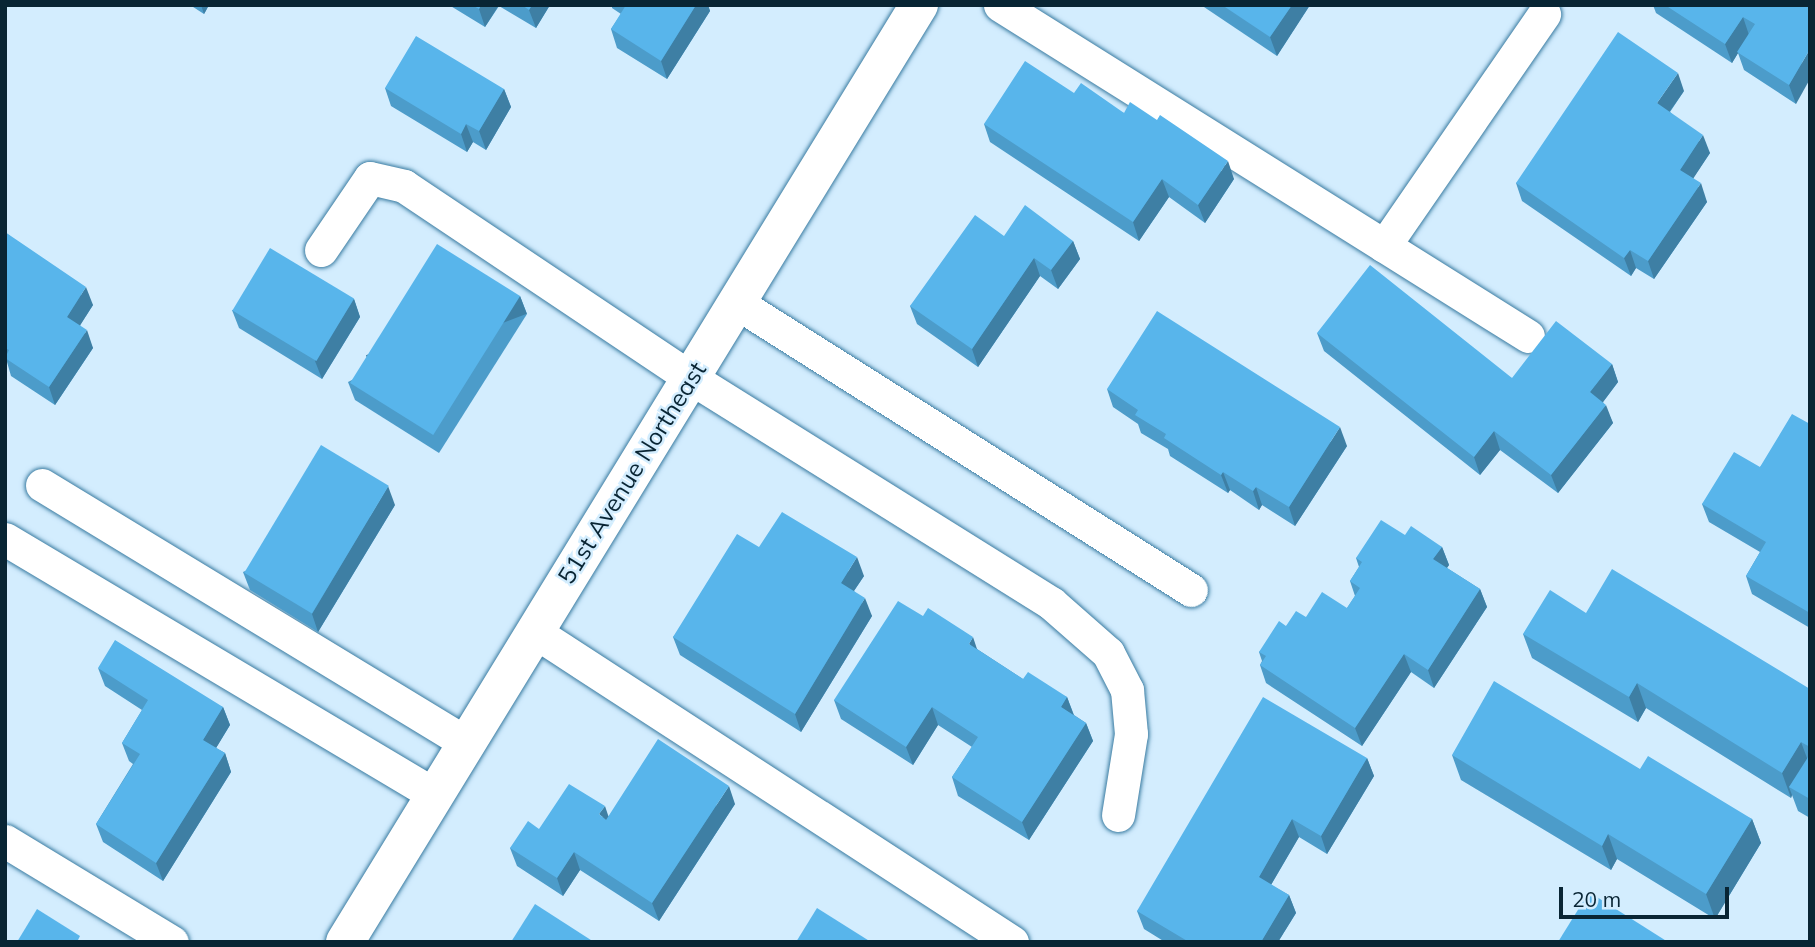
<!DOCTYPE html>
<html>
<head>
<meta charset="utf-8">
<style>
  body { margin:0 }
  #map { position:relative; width:1815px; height:947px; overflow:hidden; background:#d3edfe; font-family:Mulish,sans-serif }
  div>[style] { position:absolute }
  .roads { filter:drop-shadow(0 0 2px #397ba1) drop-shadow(0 0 2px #397ba1) }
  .service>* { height:33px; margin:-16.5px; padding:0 16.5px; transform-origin:16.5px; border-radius:16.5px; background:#fff }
  .tertiary>* { height:38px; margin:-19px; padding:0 19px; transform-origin:19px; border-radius:19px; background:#fff }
  .wall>* { inset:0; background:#4c9cca }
  .shaded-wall>* { inset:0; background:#3e7fa4; transform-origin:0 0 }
  .building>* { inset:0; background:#58b5eb; transform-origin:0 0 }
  span { translate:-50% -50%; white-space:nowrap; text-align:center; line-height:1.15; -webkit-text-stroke:5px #d3edfe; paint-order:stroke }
  .street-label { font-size:24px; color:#092534 }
  .frame { position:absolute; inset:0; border:7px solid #092534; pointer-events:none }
  .scale { position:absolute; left:1559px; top:887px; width:170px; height:32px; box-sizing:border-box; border:4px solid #092534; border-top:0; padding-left:9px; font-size:21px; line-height:24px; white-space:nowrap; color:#092534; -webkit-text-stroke:5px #d3edfe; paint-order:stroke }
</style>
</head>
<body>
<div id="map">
  <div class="roads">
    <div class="service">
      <div style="left:1000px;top:5px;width:623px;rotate:32.08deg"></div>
      <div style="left:1384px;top:246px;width:282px;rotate:-55.4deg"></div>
      <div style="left:321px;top:250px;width:87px;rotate:-55.8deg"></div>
      <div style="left:370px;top:178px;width:35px;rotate:13deg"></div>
      <div style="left:404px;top:186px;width:345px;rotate:33.8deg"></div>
      <div style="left:691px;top:378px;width:425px;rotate:32deg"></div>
      <div style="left:1051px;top:603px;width:76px;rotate:41.3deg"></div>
      <div style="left:1108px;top:653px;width:42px;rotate:62.8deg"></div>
      <div style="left:1127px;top:690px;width:44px;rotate:84.8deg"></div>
      <div style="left:1131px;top:734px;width:82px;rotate:99.1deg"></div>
      <div style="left:737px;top:303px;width:537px;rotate:32.3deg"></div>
      <div style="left:42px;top:485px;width:497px;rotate:31.3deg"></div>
      <div style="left:5px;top:539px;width:500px;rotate:30.77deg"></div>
      <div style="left:535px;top:632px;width:569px;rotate:33.02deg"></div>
      <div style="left:5px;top:841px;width:195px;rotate:31.2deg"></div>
    </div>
    <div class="tertiary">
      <div style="left:345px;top:942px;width:1099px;rotate:-58.51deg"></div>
    </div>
  </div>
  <div class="wall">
    <div style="clip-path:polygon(190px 5px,209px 5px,204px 14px)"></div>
    <div style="clip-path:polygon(449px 5px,550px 5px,536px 28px,499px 6px,485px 27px)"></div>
    <div style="clip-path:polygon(612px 5px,708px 5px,710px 11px,667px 79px,617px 48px,611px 29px,621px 14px,612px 8px)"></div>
    <div style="clip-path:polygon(1201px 5px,1310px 5px,1277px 56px)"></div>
    <div style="clip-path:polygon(1653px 5px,1810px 5px,1796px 104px,1744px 70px,1738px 53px,1732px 63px,1656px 13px)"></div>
    <div style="clip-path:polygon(385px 88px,504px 89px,511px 107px,486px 150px,473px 142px,467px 152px,391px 106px)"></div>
    <div style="clip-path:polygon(1684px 91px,1670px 112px,1710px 153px,1693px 178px,1707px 202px,1654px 279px,1636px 268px,1631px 276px,1522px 201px,1516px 183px)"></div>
    <div style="clip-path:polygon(1074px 93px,1124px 113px,1234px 179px,1205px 223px,1169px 197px,1139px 241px,990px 142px,984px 124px)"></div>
    <div style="clip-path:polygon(5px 232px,93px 305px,80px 325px,93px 348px,55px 405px,11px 376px,7px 362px,5px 362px)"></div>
    <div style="clip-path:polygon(1004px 236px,1073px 241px,1080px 259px,1058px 289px,1040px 276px,978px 367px,917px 324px,910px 306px)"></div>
    <div style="clip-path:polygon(520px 296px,527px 314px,439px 453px,355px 400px,348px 382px)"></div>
    <div style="clip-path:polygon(354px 299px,360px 317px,322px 379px,239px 328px,232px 310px)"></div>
    <div style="clip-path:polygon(1317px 333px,1512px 378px,1612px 364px,1618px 382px,1603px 402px,1613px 423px,1558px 493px,1500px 450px,1480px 475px,1324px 351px)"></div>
    <div style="clip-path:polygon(1107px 389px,1347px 446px,1295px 526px,1262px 505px,1259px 510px,1230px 490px,1228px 493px,1170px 456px,1168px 449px,1141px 433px,1138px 424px,1113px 407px)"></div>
    <div style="clip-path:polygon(1810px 424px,1810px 628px,1752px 594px,1746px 576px,1760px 552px,1709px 522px,1702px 504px,1760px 467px)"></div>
    <div style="clip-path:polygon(395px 505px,318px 632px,250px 590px,243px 572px)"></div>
    <div style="clip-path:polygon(1405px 535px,1442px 547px,1449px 565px,1447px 568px,1480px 589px,1487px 607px,1434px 688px,1411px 672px,1362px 746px,1266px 683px,1260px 665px,1262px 661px,1259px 652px,1286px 626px,1306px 617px,1347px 608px,1355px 596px,1350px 581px,1359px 567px,1356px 558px)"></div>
    <div style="clip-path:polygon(759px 547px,864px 576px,854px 591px,872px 616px,801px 732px,680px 655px,673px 637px)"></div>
    <div style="clip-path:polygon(1586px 613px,1810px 689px,1810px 818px,1798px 811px,1792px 795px,1791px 798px,1646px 708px,1638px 722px,1532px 658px,1523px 634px)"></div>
    <div style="clip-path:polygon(977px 649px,1023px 679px,1067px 697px,1074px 715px,1086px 723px,1093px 741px,1029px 840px,958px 796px,952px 777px,972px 747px,938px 725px,913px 765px,841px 719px,834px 700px)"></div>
    <div style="clip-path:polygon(98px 668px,223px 707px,230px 725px,216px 748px,225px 753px,231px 772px,163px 881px,103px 842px,96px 824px,133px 764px,129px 761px,122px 743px,142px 710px,105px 686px)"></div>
    <div style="clip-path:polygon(1452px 755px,1640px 769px,1752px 819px,1761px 843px,1715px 919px,1617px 859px,1611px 870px,1461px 780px)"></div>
    <div style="clip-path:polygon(1367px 758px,1374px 776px,1327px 854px,1299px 837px,1271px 885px,1289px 895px,1296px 913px,1278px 942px,1165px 942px,1144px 929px,1137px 911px)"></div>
    <div style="clip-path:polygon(735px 804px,659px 921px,580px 870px,563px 896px,517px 866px,510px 848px,539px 829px,608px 816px)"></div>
  </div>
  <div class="shaded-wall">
    <div style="clip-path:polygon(201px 5px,209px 5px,204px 14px)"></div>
    <div style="clip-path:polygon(481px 5px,499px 5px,485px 27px,479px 9px)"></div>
    <div style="clip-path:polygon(532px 5px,550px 5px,536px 28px,529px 10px)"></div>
    <div style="clip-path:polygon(696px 5px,708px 5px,710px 11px,667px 79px,661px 61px)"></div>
    <div style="clip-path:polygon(1292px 5px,1310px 5px,1277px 56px,1270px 37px)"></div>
    <div style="clip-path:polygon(1743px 17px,1749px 35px,1732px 63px,1725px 44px)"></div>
    <div style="clip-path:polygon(1810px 49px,1810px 79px,1796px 104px,1789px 85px)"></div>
    <div style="clip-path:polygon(1678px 73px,1684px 91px,1663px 121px,1657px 103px)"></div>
    <div style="clip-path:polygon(504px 89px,511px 107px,486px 150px,479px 131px)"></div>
    <div style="clip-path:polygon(466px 124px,473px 142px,467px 152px,461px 134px)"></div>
    <div style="clip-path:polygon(1703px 135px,1710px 153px,1687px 188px,1680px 170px)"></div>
    <div style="clip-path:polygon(1228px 161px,1234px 179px,1205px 223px,1198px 205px)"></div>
    <div style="clip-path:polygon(1162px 179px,1169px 197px,1139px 241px,1133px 222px)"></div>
    <div style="clip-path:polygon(1701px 183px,1707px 202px,1654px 279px,1648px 261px)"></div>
    <div style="clip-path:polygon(1073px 241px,1080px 259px,1058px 289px,1051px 270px)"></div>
    <div style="clip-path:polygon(1630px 250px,1636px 268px,1631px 276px,1624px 258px)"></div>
    <div style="clip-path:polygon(1034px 258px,1040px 276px,978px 367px,972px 349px)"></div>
    <div style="clip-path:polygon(86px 287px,93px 305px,74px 335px,67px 317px)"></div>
    <div style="left:520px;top:296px;width:19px;height:165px;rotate:69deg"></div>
    <div style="clip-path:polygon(354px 299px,360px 317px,322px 379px,315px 361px)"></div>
    <div style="clip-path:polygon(87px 330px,93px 348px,55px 405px,49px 387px)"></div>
    <div style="clip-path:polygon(1612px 364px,1618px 382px,1597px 410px,1590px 392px)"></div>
    <div style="clip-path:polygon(1606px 405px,1613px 423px,1558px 493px,1551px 475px)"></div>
    <div style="clip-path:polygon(1340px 427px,1347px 446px,1295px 526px,1289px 507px)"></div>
    <div style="clip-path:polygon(1494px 431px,1500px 450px,1480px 475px,1474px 457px)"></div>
    <div style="clip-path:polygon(1223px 472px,1230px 490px,1228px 493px,1221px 475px)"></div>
    <div style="clip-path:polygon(388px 486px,395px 505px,318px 632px,312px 614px)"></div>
    <div style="clip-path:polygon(1256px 487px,1262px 505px,1259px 510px,1253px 491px)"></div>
    <div style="clip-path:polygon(1442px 547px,1449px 565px,1440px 577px,1433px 559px)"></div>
    <div style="clip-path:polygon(857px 557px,864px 576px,847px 601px,841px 583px)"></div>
    <div style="clip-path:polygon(1480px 589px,1487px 607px,1434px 688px,1428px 670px)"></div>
    <div style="clip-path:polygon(865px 598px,872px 616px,801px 732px,795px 714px)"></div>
    <div style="clip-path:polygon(973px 637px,979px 655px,969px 644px)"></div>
    <div style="clip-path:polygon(1404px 654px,1411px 672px,1362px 746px,1355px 728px)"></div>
    <div style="clip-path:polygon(1637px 683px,1646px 708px,1638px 722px,1629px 697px)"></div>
    <div style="clip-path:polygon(1067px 697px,1074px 716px,1061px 707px)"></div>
    <div style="clip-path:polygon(223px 707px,230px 725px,210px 758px,203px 740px)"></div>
    <div style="clip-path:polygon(932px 707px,938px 725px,913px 765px,906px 747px)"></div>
    <div style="clip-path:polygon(1086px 723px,1093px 741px,1029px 840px,1022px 822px)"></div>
    <div style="clip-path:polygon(1801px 742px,1810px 766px,1789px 787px,1792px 795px,1791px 798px,1782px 773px)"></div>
    <div style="clip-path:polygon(225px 753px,231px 772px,163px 881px,156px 863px)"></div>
    <div style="clip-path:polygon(1367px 758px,1374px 776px,1327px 854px,1321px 836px)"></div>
    <div style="clip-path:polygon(729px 786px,735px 804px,659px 921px,652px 903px)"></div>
    <div style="clip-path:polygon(605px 806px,611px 824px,599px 814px)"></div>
    <div style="clip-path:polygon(1292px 819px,1299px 837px,1265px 895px,1259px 877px)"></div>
    <div style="clip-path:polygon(1752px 819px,1761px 843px,1715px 919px,1706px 894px)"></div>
    <div style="clip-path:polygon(1608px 834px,1617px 859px,1611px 870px,1602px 846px)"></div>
    <div style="clip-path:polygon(574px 852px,580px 870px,563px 896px,557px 878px)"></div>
    <div style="clip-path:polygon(1289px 895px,1296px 913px,1278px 942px,1261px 942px)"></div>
  </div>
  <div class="building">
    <div style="clip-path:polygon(472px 5px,481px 5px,479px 9px)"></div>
    <div style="clip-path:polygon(522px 5px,532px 5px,529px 10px)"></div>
    <div style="clip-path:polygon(626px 5px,696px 5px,661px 61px,611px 29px)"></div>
    <div style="clip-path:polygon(1222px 5px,1292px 5px,1270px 37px)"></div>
    <div style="clip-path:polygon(1665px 5px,1810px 5px,1810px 49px,1789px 85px,1737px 52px,1755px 24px,1743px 17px,1725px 44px)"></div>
    <div style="clip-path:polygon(1618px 32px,1678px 73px,1657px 103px,1703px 135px,1680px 170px,1701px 183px,1648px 261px,1630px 250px,1624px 258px,1516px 183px)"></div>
    <div style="clip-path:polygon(416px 36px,504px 89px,479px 131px,466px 124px,461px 134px,385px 88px)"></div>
    <div style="clip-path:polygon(1025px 61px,1074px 93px,1081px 83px,1124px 113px,1130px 102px,1157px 120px,1160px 115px,1228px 161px,1198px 205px,1162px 179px,1133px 222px,984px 124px)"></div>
    <div style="clip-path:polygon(1025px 205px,1073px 241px,1051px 270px,1034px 258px,972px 349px,910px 306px,975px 215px,1004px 236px)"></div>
    <div style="clip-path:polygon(5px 232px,86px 287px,67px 317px,87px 330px,49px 387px,5px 358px,9px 350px,5px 348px)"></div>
    <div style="left:437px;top:244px;width:98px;height:164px;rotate:32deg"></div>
    <div style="left:270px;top:248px;width:98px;height:73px;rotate:31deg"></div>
    <div style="clip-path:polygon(1370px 265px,1512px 378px,1556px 321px,1612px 364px,1590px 392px,1606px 405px,1551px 475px,1494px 431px,1474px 457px,1317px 333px)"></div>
    <div style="clip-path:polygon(1157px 311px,1340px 427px,1289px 507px,1256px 487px,1253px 491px,1223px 472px,1221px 475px,1164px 438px,1166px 434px,1135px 415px,1138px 410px,1107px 389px)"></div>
    <div style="clip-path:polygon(1792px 414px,1810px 424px,1810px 613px,1746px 576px,1766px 542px,1702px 504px,1734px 452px,1760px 467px)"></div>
    <div style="left:321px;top:445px;width:79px;height:149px;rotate:31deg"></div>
    <div style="clip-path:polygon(782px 512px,857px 557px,841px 583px,865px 598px,795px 714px,673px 637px,737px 534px,759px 547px)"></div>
    <div style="clip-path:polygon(1381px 520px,1405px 535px,1411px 526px,1442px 547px,1433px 559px,1480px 589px,1428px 670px,1404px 654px,1355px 728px,1260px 665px,1266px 656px,1259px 652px,1279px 621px,1286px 626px,1296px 611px,1306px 617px,1322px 592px,1347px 608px,1360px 588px,1350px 581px,1362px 562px,1356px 558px)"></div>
    <div style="clip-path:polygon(1612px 569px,1810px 689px,1810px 747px,1801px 742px,1782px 773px,1637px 683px,1629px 697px,1523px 634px,1550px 590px,1586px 613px)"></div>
    <div style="clip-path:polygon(898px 601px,923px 616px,928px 608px,973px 637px,969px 644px,1023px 679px,1028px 672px,1067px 697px,1061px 707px,1086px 723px,1022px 822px,952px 777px,978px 737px,932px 707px,906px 747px,834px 700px)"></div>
    <div style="clip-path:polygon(115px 640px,223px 707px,203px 740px,225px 753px,156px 863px,96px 824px,140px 754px,122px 743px,148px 700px,98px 668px)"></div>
    <div style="clip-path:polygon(1494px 681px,1640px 769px,1648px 756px,1752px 819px,1706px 894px,1608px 834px,1602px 846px,1452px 755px)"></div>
    <div style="clip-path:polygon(1263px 697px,1367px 758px,1321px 836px,1292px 819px,1259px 877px,1289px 895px,1261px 942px,1189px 942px,1137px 911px)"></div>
    <div style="clip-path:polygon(658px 739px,729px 786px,652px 903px,574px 852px,557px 878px,510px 848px,528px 821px,539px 829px,569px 784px,605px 806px,599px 814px,606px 820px)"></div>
    <div style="clip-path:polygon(1810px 754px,1810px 799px,1789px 787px)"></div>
    <div style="clip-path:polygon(1589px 892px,1668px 942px,1558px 942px)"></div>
    <div style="clip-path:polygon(535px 904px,594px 942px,511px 942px)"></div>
    <div style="clip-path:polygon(817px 908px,871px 942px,796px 942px)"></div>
    <div style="clip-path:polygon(37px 909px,80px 936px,77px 942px,17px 942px)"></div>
  </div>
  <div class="street-label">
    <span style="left:632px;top:473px;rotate:-58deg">51st Avenue Northeast</span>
  </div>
  <div class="frame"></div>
  <div class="scale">20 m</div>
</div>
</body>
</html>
